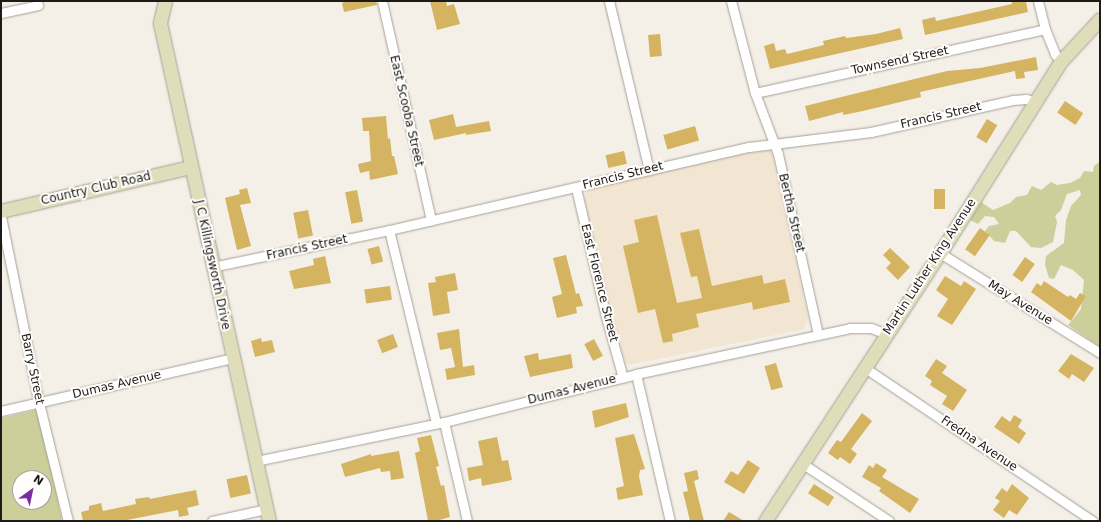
<!DOCTYPE html>
<html>
<head>
<meta charset="utf-8">
<style>
  body { margin:0 }
  #map { position:relative; width:1101px; height:522px; overflow:hidden; background:#f4f0e7; font-family:"DejaVu Sans",sans-serif }
  div>[style] { position:absolute }
  .education>* { inset:0; background:#f2e5d1 }
  .green>* { inset:0; background:#cccf9a }
  .building>* { inset:0; background:#d4b461; transform-origin:0 0 }
  .roads { filter:drop-shadow(0 0 1px #a4a097) drop-shadow(0 0 1px #a4a097) }
  .street>* { height:9px; margin:-4.5px; padding:0 4.5px; transform-origin:4.5px; border-radius:4.5px; background:#fff }
  .secondary>* { height:13px; margin:-6.5px; padding:0 6.5px; transform-origin:6.5px; border-radius:6.5px; background:#dfddba }
  span { translate:-50% -50%; white-space:nowrap; text-align:center; line-height:1.15; -webkit-text-stroke:4px #fffefc; paint-order:stroke }
  .street-label { font-size:12px; color:#1d1b18 }
  .frame { position:absolute; inset:0; border:2px solid #1d1b18; pointer-events:none }
  .north { position:absolute; left:12px; top:470px; width:40px; height:40px; box-sizing:border-box; background:#fffefc; border:1px solid #a5a3a1; border-radius:50%; rotate:33deg; font-size:11px; font-weight:700; line-height:16px; text-align:center; color:#1d1b18 }
  .north::after { content:''; display:block; margin:auto; width:14px; height:18px; background:#7d2e9e; clip-path:polygon(50% 0,100% 100%,50% 72%,0 100%) }
</style>
</head>
<body>
<div id="map">
  <div class="education">
    <div style="clip-path:polygon(771px 150px,808px 317px,804px 329px,629px 365px,625px 362px,584px 199px,587px 190px,720px 158px)"></div>
  </div>
  <div class="green">
    <div style="clip-path:polygon(1100px 161px,1100px 347px,1068px 325px,1081px 309px,1084px 280px,1073px 270px,1061px 265px,1054px 279px,1049px 278px,1045px 265px,1046px 256px,1064px 243px,1066px 220px,1071px 206px,1081px 195px,1080px 190px,1067px 194px,1061px 210px,1055px 216px,1057px 222px,1053px 242px,1041px 248px,1031px 247px,1016px 231px,1010px 231px,1005px 243px,994px 241px,985px 231px,989px 226px,999px 224px,994px 217px,985px 216px,978px 224px,970px 220px,981px 202px,993px 210px,998px 208px,1010px 203px,1016px 197px,1027px 195px,1032px 186px,1041px 190px,1051px 182px,1057px 185px,1070px 183px,1080px 178px,1084px 171px,1093px 172px,1094px 166px)"></div>
    <div style="clip-path:polygon(evenodd,40px 409px,62px 521px,1px 521px,1px 418px,40px 409px,20px 478px,44px 478px,44px 502px,20px 502px,20px 478px)"></div>
  </div>
  <div class="building">
    <div style="clip-path:polygon(346px 1px,376px 1px,377px 5px,344px 12px,342px 3px)"></div>
    <div style="clip-path:polygon(430px 1px,446px 1px,447px 6px,454px 4px,460px 24px,437px 30px)"></div>
    <div style="clip-path:polygon(1012px 1px,1026px 1px,1028px 12px,925px 35px,922px 20px,935px 17px,936px 21px,1012px 4px)"></div>
    <div style="clip-path:polygon(900px 28px,903px 39px,770px 69px,764px 46px,774px 43px,776px 51px,785px 49px,787px 54px,824px 45px,823px 41px,845px 36px,846px 38px,876px 34px)"></div>
    <div style="left:660px;top:34px;width:22px;height:12px;rotate:85deg"></div>
    <div style="clip-path:polygon(1036px 57px,1038px 70px,1024px 72px,1025px 78px,1016px 79px,1015px 71px,920px 92px,921px 97px,863px 111px,843px 115px,843px 112px,809px 121px,805px 106px,947px 71px,980px 68px)"></div>
    <div style="left:1065px;top:101px;width:22px;height:14px;rotate:34deg"></div>
    <div style="clip-path:polygon(453px 114px,456px 127px,489px 121px,491px 131px,466px 135px,466px 133px,434px 140px,429px 120px)"></div>
    <div style="clip-path:polygon(386px 116px,388px 139px,390px 138px,392px 156px,394px 156px,398px 174px,370px 180px,369px 171px,360px 173px,358px 164px,371px 161px,369px 131px,363px 131px,362px 118px)"></div>
    <div style="left:987px;top:119px;width:12px;height:21px;rotate:31deg"></div>
    <div style="left:695px;top:126px;width:15px;height:33px;rotate:74deg"></div>
    <div style="left:624px;top:151px;width:13px;height:19px;rotate:77deg"></div>
    <div style="clip-path:polygon(247px 188px,251px 203px,240px 205px,251px 246px,237px 250px,225px 198px,240px 194px,239px 190px)"></div>
    <div style="left:934px;top:189px;width:11px;height:20px"></div>
    <div style="left:357px;top:190px;width:32px;height:12px;rotate:79deg"></div>
    <div style="left:308px;top:210px;width:26px;height:15px;rotate:79deg"></div>
    <div style="clip-path:polygon(657px 215px,677px 303px,702px 298px,697px 276px,691px 277px,680px 233px,699px 229px,712px 286px,762px 275px,764px 284px,785px 279px,790px 302px,753px 310px,752px 302px,696px 314px,699px 327px,672px 334px,673px 341px,663px 343px,655px 309px,638px 313px,623px 246px,639px 242px,634px 220px)"></div>
    <div style="left:980px;top:228px;width:12px;height:26px;rotate:35deg"></div>
    <div style="left:379px;top:246px;width:16px;height:12px;rotate:75deg"></div>
    <div style="clip-path:polygon(890px 248px,910px 267px,898px 280px,886px 268px,891px 263px,883px 255px)"></div>
    <div style="clip-path:polygon(566px 255px,576px 294px,579px 293px,583px 306px,576px 307px,577px 313px,557px 318px,552px 297px,562px 294px,553px 258px)"></div>
    <div style="clip-path:polygon(325px 256px,331px 283px,294px 289px,289px 271px,314px 265px,313px 259px)"></div>
    <div style="left:1025px;top:257px;width:12px;height:22px;rotate:35deg"></div>
    <div style="clip-path:polygon(455px 273px,458px 290px,447px 292px,450px 313px,433px 316px,428px 283px,436px 282px,435px 277px)"></div>
    <div style="clip-path:polygon(945px 276px,961px 286px,964px 281px,976px 289px,952px 325px,937px 316px,948px 299px,936px 290px)"></div>
    <div style="clip-path:polygon(1044px 281px,1068px 297px,1070px 295px,1076px 299px,1080px 293px,1086px 296px,1071px 321px,1031px 292px,1037px 283px,1041px 286px)"></div>
    <div style="left:390px;top:286px;width:14px;height:26px;rotate:82deg"></div>
    <div style="clip-path:polygon(459px 329px,463px 367px,474px 365px,475px 375px,447px 380px,445px 369px,455px 367px,451px 348px,440px 350px,437px 333px)"></div>
    <div style="left:393px;top:334px;width:14px;height:17px;rotate:69deg"></div>
    <div style="clip-path:polygon(261px 338px,262px 342px,272px 340px,275px 352px,255px 357px,251px 341px)"></div>
    <div style="left:594px;top:339px;width:19px;height:11px;rotate:62deg"></div>
    <div style="clip-path:polygon(538px 353px,539px 360px,571px 354px,573px 368px,530px 377px,524px 356px)"></div>
    <div style="clip-path:polygon(1071px 354px,1094px 368px,1084px 382px,1072px 374px,1069px 379px,1058px 371px)"></div>
    <div style="clip-path:polygon(936px 359px,947px 366px,942px 373px,967px 390px,953px 411px,942px 404px,947px 396px,930px 385px,932px 381px,925px 376px)"></div>
    <div style="left:776px;top:363px;width:25px;height:12px;rotate:74deg"></div>
    <div style="clip-path:polygon(626px 403px,629px 417px,595px 428px,592px 411px)"></div>
    <div style="clip-path:polygon(862px 413px,872px 421px,851px 449px,857px 454px,850px 464px,840px 457px,838px 460px,828px 453px,837px 440px,841px 442px)"></div>
    <div style="clip-path:polygon(1014px 415px,1022px 420px,1018px 427px,1026px 433px,1019px 444px,994px 427px,1002px 416px,1010px 422px)"></div>
    <div style="clip-path:polygon(634px 434px,645px 469px,640px 470px,639px 476px,643px 495px,618px 500px,616px 488px,624px 486px,615px 438px)"></div>
    <div style="clip-path:polygon(431px 435px,439px 466px,436px 467px,441px 486px,444px 485px,450px 517px,436px 521px,428px 521px,415px 453px,420px 451px,417px 438px)"></div>
    <div style="clip-path:polygon(497px 437px,502px 461px,508px 460px,512px 480px,482px 486px,481px 478px,469px 481px,467px 468px,483px 465px,478px 441px)"></div>
    <div style="clip-path:polygon(399px 451px,404px 478px,391px 480px,390px 471px,381px 472px,380px 468px,345px 477px,341px 464px,371px 454px,371px 456px)"></div>
    <div style="clip-path:polygon(748px 460px,760px 468px,744px 494px,724px 482px,731px 471px,738px 475px)"></div>
    <div style="clip-path:polygon(876px 463px,887px 470px,882px 477px,919px 499px,910px 513px,879px 491px,881px 488px,862px 477px,869px 465px,873px 468px)"></div>
    <div style="clip-path:polygon(697px 470px,699px 479px,694px 481px,704px 521px,690px 521px,683px 492px,688px 491px,684px 473px)"></div>
    <div style="left:247px;top:475px;width:19px;height:21px;rotate:78deg"></div>
    <div style="left:814px;top:484px;width:24px;height:11px;rotate:33deg"></div>
    <div style="clip-path:polygon(1012px 484px,1029px 498px,1017px 515px,1009px 510px,1004px 518px,993px 510px,1000px 501px,995px 498px,1002px 488px,1007px 492px)"></div>
    <div style="clip-path:polygon(196px 490px,199px 505px,187px 508px,189px 515px,179px 517px,178px 510px,122px 521px,83px 521px,81px 512px,89px 510px,89px 506px,101px 503px,103px 511px,136px 504px,135px 499px,149px 497px,150px 499px)"></div>
    <div style="clip-path:polygon(729px 512px,744px 521px,723px 521px)"></div>
  </div>
  <div class="roads">
    <div class="street">
      <div style="left:382px;top:1px;width:225px;rotate:77.4deg"></div>
      <div style="left:609px;top:1px;width:174px;rotate:76.7deg"></div>
      <div style="left:731px;top:1px;width:95px;rotate:75.4deg"></div>
      <div style="left:755px;top:93px;width:65px;rotate:69.3deg"></div>
      <div style="left:778px;top:154px;width:184px;rotate:77.5deg"></div>
      <div style="left:1038px;top:1px;width:29px;rotate:76deg"></div>
      <div style="left:1045px;top:29px;width:27px;rotate:68deg"></div>
      <div style="left:1055px;top:54px;width:9px;rotate:49deg"></div>
      <div style="left:1px;top:13px;width:38px;rotate:-12deg"></div>
      <div style="left:755px;top:93px;width:297px;rotate:-12.4deg"></div>
      <div style="left:576px;top:188px;width:128px;rotate:76.9deg"></div>
      <div style="left:605px;top:313px;width:67px;rotate:74.5deg"></div>
      <div style="left:1px;top:217px;width:190px;rotate:78.5deg"></div>
      <div style="left:39px;top:403px;width:122px;rotate:76.2deg"></div>
      <div style="left:389px;top:230px;width:199px;rotate:76.3deg"></div>
      <div style="left:940px;top:253px;width:189px;rotate:32deg"></div>
      <div style="left:212px;top:267px;width:181px;rotate:-11.8deg"></div>
      <div style="left:389px;top:230px;width:369px;rotate:-13deg"></div>
      <div style="left:749px;top:147px;width:123px;rotate:-7deg"></div>
      <div style="left:871px;top:132px;width:146px;rotate:-12.7deg"></div>
      <div style="left:1013px;top:100px;width:13px;rotate:-4deg"></div>
      <div style="left:1026px;top:99px;width:9px;rotate:18deg"></div>
      <div style="left:865px;top:368px;width:275px;rotate:33.9deg"></div>
      <div style="left:636px;top:374px;width:151px;rotate:77deg"></div>
      <div style="left:1px;top:411px;width:237px;rotate:-12.9deg"></div>
      <div style="left:444px;top:422px;width:102px;rotate:76.9deg"></div>
      <div style="left:256px;top:461px;width:192px;rotate:-11.7deg"></div>
      <div style="left:444px;top:422px;width:198px;rotate:-14deg"></div>
      <div style="left:636px;top:374px;width:219px;rotate:-12.1deg"></div>
      <div style="left:850px;top:328px;width:21px"></div>
      <div style="left:871px;top:328px;width:17px;rotate:21deg"></div>
      <div style="left:803px;top:464px;width:103px;rotate:33.5deg"></div>
      <div style="left:212px;top:521px;width:55px;rotate:-12.5deg"></div>
    </div>
    <div class="secondary">
      <div style="left:165px;top:1px;width:23px;rotate:103deg"></div>
      <div style="left:160px;top:23px;width:510px;rotate:77.65deg"></div>
      <div style="left:1px;top:211px;width:194px;rotate:-13.1deg"></div>
      <div style="left:765px;top:521px;width:320px;rotate:-56.9deg"></div>
      <div style="left:940px;top:253px;width:227px;rotate:-57.8deg"></div>
      <div style="left:1061px;top:61px;width:57px;rotate:-47.1deg"></div>
    </div>
  </div>
  <div class="street-label">
    <span style="left:900px;top:61px;rotate:-12deg">Townsend Street</span>
    <span style="left:406px;top:111px;rotate:77deg">East Scooba Street</span>
    <span style="left:941px;top:116px;rotate:-13deg">Francis Street</span>
    <span style="left:623px;top:176px;rotate:-14deg">Francis Street</span>
    <span style="left:96px;top:189px;rotate:-13deg">Country Club Road</span>
    <span style="left:791px;top:213px;rotate:77deg">Bertha Street</span>
    <span style="left:307px;top:248px;rotate:-12deg">Francis Street</span>
    <span style="left:212px;top:265px;rotate:78deg">J C Killingsworth Drive</span>
    <span style="left:930px;top:267px;rotate:-57deg">Martin Luther King Avenue</span>
    <span style="left:599px;top:283px;rotate:76deg">East Florence Street</span>
    <span style="left:1020px;top:303px;rotate:32deg">May Avenue</span>
    <span style="left:32px;top:369px;rotate:78deg">Barry Street</span>
    <span style="left:117px;top:385px;rotate:-13deg">Dumas Avenue</span>
    <span style="left:572px;top:390px;rotate:-14deg">Dumas Avenue</span>
    <span style="left:979px;top:444px;rotate:34deg">Fredna Avenue</span>
  </div>
  <div class="frame"></div>
  <div class="north">N</div>
</div>
</body>
</html>
